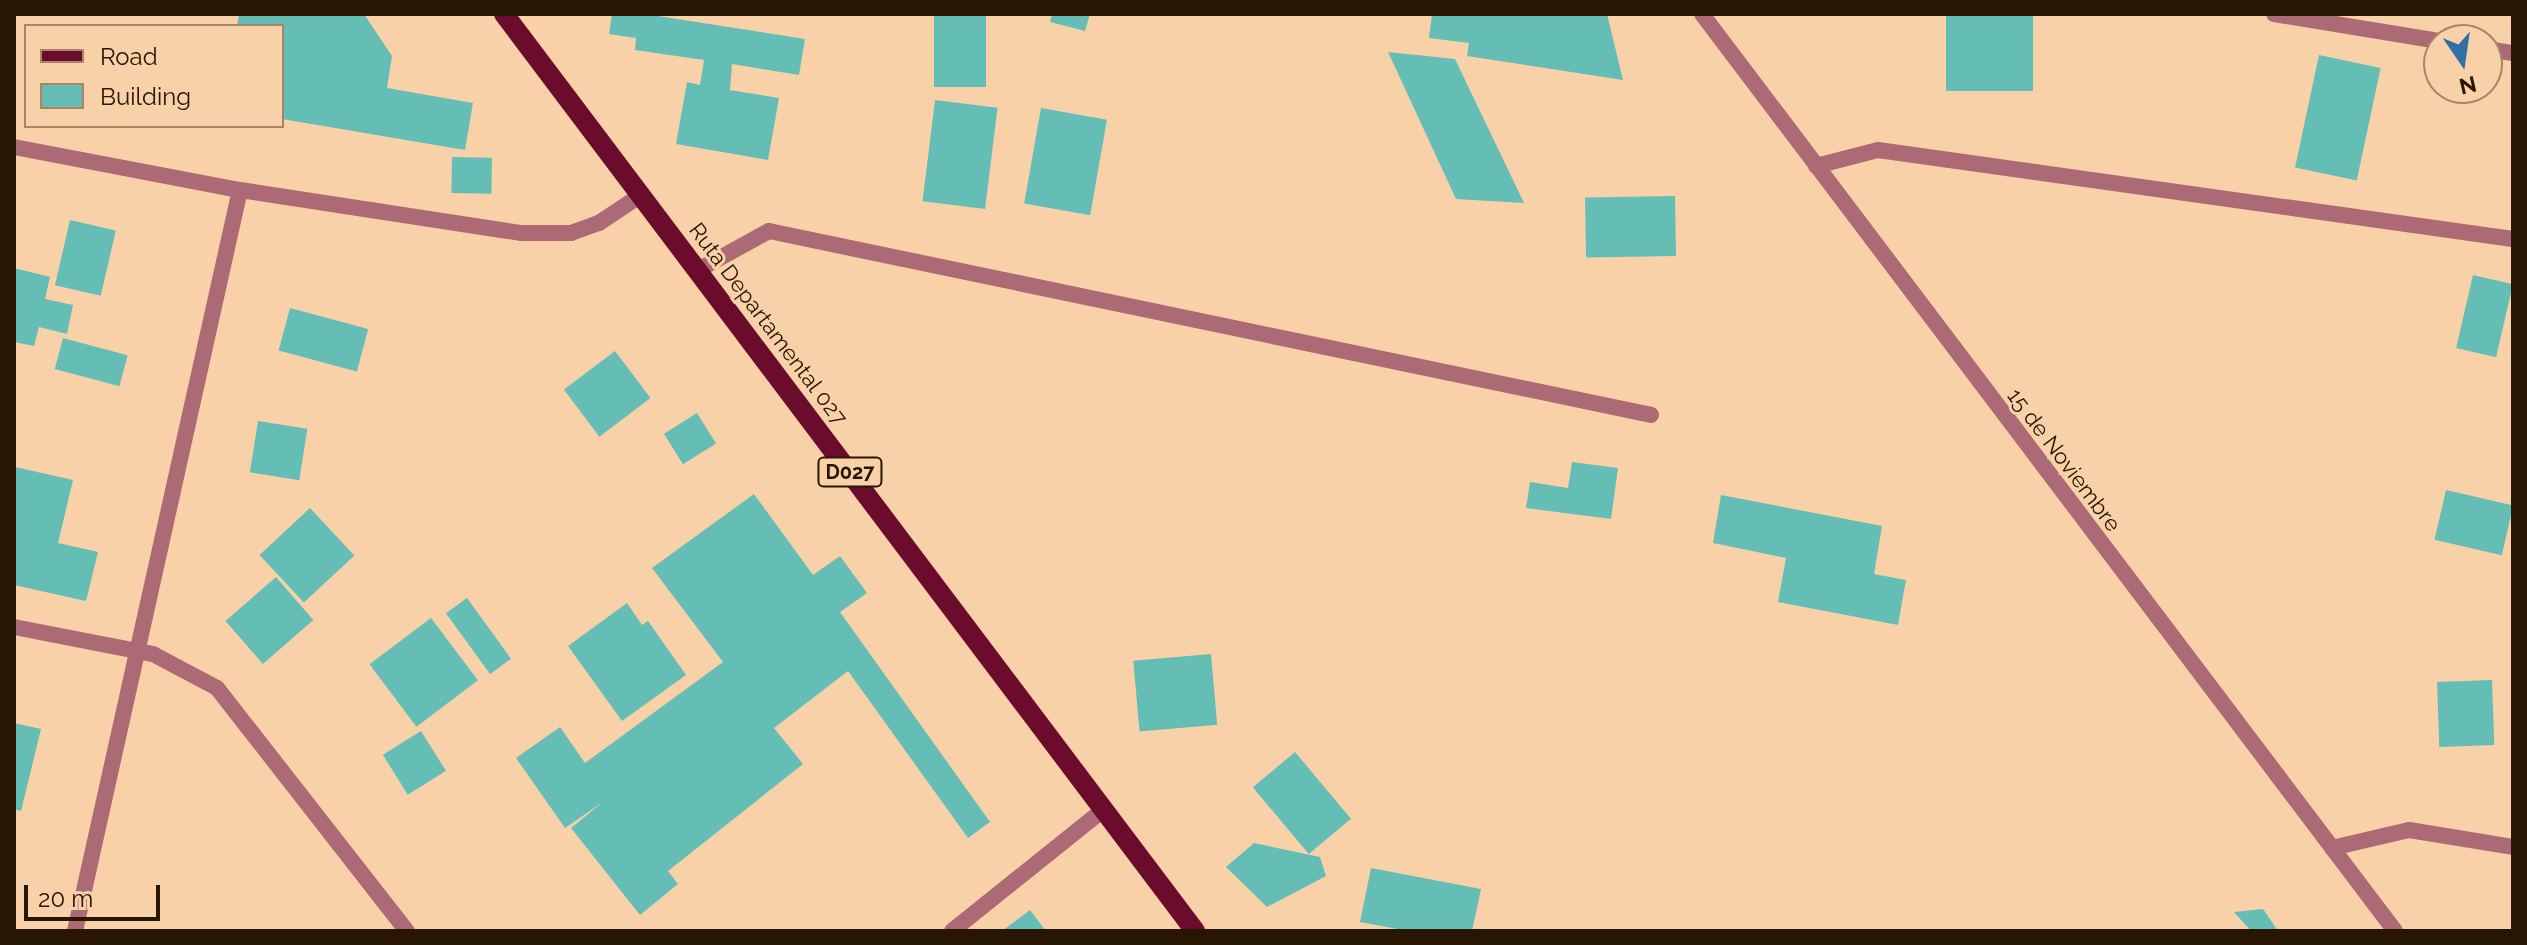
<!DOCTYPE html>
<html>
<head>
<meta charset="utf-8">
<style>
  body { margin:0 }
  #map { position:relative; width:2527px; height:945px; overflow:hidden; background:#f9d1a8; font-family:Raleway,sans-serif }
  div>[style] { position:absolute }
  .building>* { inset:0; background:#64beb6; transform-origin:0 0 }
  .service>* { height:16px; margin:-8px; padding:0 8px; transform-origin:8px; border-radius:8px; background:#ac6a76 }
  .minor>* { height:16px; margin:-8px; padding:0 8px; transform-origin:8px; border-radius:8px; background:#ac6a76 }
  .tertiary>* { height:16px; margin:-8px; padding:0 8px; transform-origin:8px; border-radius:8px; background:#ac6a76 }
  .primary>* { height:20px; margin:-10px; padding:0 10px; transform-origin:10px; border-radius:10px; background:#6c0c2d }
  span { translate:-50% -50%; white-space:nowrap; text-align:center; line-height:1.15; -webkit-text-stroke:6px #f9d1a8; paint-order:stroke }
  .shield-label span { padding:2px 6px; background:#f9d1a8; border:2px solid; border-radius:6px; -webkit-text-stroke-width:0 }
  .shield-label { font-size:20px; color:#271602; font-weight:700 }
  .street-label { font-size:22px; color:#271602 }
  .frame { position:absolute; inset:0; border:16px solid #271602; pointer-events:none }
  .legend { position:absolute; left:24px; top:24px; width:260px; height:104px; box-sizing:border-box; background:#f9d1a8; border:2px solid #a58666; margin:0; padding:10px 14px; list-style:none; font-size:24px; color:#271602 }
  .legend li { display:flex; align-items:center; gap:16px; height:40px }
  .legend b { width:40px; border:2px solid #a58666 }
  .north { position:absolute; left:2423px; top:24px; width:80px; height:80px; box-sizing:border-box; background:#f9d1a8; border:2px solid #a58666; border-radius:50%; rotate:167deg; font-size:22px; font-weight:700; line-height:32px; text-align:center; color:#271602 }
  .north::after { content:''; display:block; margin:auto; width:28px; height:36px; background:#3170a7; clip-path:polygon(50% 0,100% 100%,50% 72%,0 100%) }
  .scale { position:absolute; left:24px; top:885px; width:136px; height:36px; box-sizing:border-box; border:4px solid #271602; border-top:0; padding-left:10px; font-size:24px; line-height:28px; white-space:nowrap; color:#271602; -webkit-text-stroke:6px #f9d1a8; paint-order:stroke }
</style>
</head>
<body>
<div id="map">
  <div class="building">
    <div style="clip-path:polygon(239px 14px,364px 14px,392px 56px,387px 88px,473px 103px,465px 150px,282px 119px,282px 26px,237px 26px)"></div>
    <div style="clip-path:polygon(612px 14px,645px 14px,805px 39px,799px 75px,732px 64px,730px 90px,779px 98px,768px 160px,676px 144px,687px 82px,700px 85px,704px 60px,635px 50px,636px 38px,609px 34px)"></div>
    <div style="left:934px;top:14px;width:52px;height:73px"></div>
    <div style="clip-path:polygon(1052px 14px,1090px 14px,1085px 31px,1050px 22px)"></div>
    <div style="clip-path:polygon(1432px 14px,1607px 14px,1623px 80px,1467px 56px,1469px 43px,1429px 38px)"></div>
    <div style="left:1946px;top:14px;width:87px;height:77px"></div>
    <div style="clip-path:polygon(1388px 52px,1455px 59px,1524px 203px,1456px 199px)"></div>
    <div style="left:2319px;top:55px;width:63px;height:115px;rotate:12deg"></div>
    <div style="left:935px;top:100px;width:63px;height:102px;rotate:7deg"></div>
    <div style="left:1041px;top:108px;width:67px;height:97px;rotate:10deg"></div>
    <div style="left:452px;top:157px;width:40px;height:36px;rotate:1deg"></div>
    <div style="left:1675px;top:196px;width:60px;height:90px;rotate:89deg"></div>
    <div style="left:70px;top:220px;width:47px;height:67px;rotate:13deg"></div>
    <div style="clip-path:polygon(14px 268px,50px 277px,45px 299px,73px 305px,67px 334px,39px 327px,34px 346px,14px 342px)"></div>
    <div style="left:2473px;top:275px;width:41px;height:75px;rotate:13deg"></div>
    <div style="left:290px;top:308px;width:81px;height:44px;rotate:15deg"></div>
    <div style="left:63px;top:338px;width:67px;height:32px;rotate:15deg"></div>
    <div style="left:615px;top:351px;width:59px;height:64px;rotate:53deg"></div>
    <div style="left:697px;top:413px;width:36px;height:39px;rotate:58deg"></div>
    <div style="left:258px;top:421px;width:50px;height:52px;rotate:9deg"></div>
    <div style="clip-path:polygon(1572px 462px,1618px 468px,1611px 519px,1526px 508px,1530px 482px,1568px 488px)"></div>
    <div style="clip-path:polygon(15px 467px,73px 480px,58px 543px,98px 552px,86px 601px,14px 585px)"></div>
    <div style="left:2446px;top:490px;width:69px;height:51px;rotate:13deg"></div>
    <div style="clip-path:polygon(754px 494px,813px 575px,840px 556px,867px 593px,840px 612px,990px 822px,968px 838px,848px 671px,774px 728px,803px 764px,668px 871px,678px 884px,640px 915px,571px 828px,603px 802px,565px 828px,516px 758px,560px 727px,585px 763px,723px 662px,652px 568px)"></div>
    <div style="clip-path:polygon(1721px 495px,1882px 526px,1874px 574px,1906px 580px,1898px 625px,1778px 602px,1786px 558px,1713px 543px)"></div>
    <div style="left:310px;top:508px;width:65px;height:69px;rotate:47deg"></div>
    <div style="left:276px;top:577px;width:57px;height:67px;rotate:49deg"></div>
    <div style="left:467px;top:598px;width:75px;height:26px;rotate:54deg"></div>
    <div style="clip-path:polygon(627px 603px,642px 625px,648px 621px,686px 675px,622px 721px,568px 646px)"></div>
    <div style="left:431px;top:618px;width:78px;height:77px;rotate:53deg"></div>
    <div style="left:1211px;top:654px;width:71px;height:78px;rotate:85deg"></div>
    <div style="left:2492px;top:680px;width:65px;height:55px;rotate:88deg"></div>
    <div style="clip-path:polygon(14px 723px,41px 729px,21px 811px,14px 809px)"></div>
    <div style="left:421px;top:731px;width:47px;height:45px;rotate:58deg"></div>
    <div style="left:1295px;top:752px;width:87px;height:55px;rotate:50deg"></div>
    <div style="clip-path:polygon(1254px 843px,1320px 857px,1326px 876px,1267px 907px,1226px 867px)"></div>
    <div style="clip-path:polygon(1371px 868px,1481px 889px,1472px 931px,1408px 931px,1360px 922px)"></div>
    <div style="clip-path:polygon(2263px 909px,2278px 931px,2251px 931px,2234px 912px)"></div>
    <div style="clip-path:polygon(1030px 910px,1046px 931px,1002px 931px)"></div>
  </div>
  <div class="service">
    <div style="left:698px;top:270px;width:81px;rotate:-28.8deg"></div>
    <div style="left:769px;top:231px;width:901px;rotate:11.78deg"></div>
    <div style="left:2332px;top:848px;width:79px;rotate:-13.2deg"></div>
    <div style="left:2409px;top:830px;width:105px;rotate:9.3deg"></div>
  </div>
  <div class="minor">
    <div style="left:2274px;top:14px;width:167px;rotate:9.3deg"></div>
    <div style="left:2487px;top:49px;width:26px;rotate:9deg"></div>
    <div style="left:14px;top:147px;width:230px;rotate:10.8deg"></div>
    <div style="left:240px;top:190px;width:285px;rotate:8.7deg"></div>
    <div style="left:522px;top:233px;width:49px"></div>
    <div style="left:571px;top:233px;width:30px;rotate:-20deg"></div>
    <div style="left:599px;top:223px;width:50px;rotate:-33.7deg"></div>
    <div style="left:1816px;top:166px;width:64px;rotate:-14.5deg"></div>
    <div style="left:1878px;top:150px;width:641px;rotate:7.98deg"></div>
    <div style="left:14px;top:627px;width:142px;rotate:11deg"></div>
    <div style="left:153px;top:654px;width:72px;rotate:28deg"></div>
    <div style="left:217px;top:688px;width:308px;rotate:52deg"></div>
    <div style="left:75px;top:931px;width:759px;rotate:-77.45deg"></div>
    <div style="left:952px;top:931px;width:193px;rotate:-38.7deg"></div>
  </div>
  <div class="tertiary">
    <div style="left:1702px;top:14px;width:1149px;rotate:52.92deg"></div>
  </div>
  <div class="primary">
    <div style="left:504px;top:14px;width:1148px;rotate:53deg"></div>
  </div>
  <div class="shield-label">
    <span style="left:850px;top:472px">D027</span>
  </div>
  <div class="street-label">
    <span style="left:768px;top:324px;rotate:53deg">Ruta Departamental 027</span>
    <span style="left:2064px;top:460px;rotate:53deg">15 de Noviembre</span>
  </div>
  <div class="frame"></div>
  <ul class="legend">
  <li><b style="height:10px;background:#6c0c2d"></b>Road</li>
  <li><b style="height:22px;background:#64beb6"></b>Building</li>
  </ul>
  <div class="north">N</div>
  <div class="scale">20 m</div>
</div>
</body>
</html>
